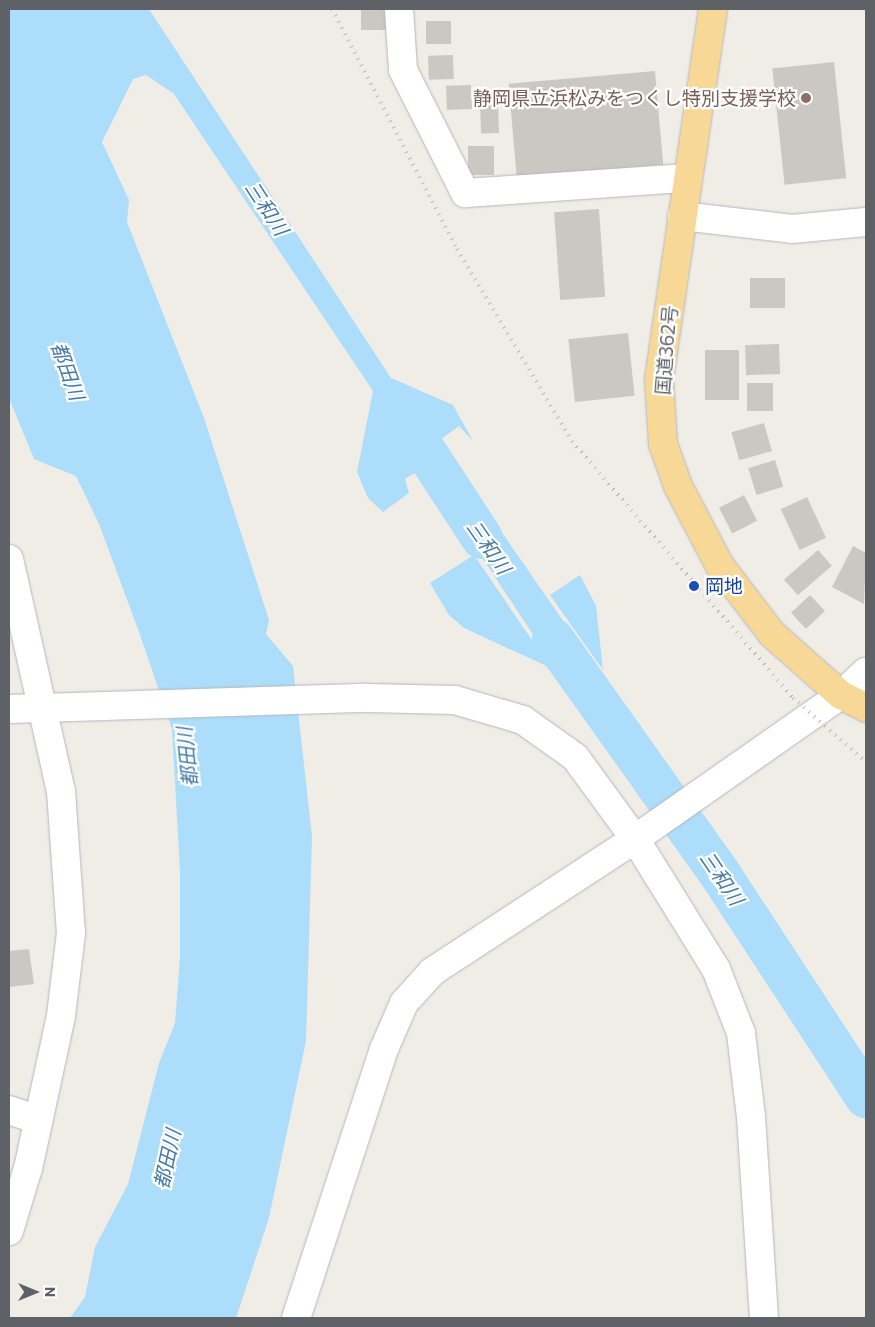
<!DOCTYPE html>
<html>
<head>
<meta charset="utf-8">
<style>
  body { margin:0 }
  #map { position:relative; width:875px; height:1327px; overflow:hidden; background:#f0ede7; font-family:Commissioner,"Noto Sans JP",sans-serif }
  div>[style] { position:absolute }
  .water>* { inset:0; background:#acddfa }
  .river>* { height:42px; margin:-21px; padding:0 21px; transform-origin:21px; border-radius:21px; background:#acddfa }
  .building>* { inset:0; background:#cbc8c4; transform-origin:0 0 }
  .roads { filter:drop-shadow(0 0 1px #b4b7bb) drop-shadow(0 0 1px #b4b7bb) }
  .minor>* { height:28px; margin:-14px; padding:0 14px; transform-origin:14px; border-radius:14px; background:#fff }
  .highway>* { height:28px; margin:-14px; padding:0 14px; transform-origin:14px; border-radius:14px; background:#f7d896 }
  .rail>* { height:4px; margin-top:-2px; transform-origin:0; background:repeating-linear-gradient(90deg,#b5b6b6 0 1px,transparent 0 7px) }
  .dots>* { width:14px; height:14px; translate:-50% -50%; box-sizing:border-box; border:2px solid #fff; border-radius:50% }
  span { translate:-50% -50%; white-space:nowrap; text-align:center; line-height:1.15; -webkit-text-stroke:4.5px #fff; paint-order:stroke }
  .education-label { font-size:19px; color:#785e54 }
  .right { translate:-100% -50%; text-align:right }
  .street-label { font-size:19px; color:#5e6266 }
  .transit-label { font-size:19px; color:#164399 }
  .left { translate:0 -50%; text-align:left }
  .water-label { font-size:20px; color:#467aa4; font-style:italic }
  .frame { position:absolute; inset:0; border:10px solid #5e6266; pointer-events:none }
  .north { position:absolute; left:10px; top:1267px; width:50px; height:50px; -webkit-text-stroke:4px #fff; paint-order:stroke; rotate:90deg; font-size:14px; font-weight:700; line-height:20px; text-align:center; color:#5e6266 }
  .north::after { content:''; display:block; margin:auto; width:18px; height:22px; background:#5e6266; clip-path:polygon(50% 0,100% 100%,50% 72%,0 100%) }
</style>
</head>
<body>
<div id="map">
  <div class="water">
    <div style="clip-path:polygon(9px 9px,149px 9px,391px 378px,453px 405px,473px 441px,459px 426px,441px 439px,452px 457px,428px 474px,421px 469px,405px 479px,409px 493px,383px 512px,368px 498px,357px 472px,373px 391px,174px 94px,146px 75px,133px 79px,102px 142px,129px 200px,127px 222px,204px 418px,269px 620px,266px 634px,293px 666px,312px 836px,306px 1041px,269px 1218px,236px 1318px,70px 1318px,85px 1297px,95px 1247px,128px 1184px,159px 1063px,175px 1023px,180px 958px,180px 871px,172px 729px,139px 632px,99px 524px,76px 476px,34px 459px,9px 398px)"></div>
    <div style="clip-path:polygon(465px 479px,604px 680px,612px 721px,586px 685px,557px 671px,449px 507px,443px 507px,437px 497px)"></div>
    <div style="clip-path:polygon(474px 555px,551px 668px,464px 628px,449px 615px,430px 583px)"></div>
    <div style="clip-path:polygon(580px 575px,596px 606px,603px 670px,550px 595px)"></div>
  </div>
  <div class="river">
    <div style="left:405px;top:420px;width:141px;rotate:56.9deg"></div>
    <div style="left:553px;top:639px;width:288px;rotate:54.6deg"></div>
    <div style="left:720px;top:874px;width:267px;rotate:56.8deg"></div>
  </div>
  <div class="building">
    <div style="left:361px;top:9px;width:25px;height:21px"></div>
    <div style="left:451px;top:21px;width:23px;height:25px;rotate:90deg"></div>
    <div style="left:453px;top:55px;width:24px;height:25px;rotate:88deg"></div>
    <div style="left:834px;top:62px;width:117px;height:62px;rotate:84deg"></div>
    <div style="left:655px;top:71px;width:94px;height:147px;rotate:85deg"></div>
    <div style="left:471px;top:85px;width:24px;height:25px;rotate:88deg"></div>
    <div style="left:498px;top:103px;width:30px;height:18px;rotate:88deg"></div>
    <div style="left:468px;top:146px;width:26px;height:29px"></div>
    <div style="left:599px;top:209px;width:88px;height:45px;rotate:86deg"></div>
    <div style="left:785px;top:278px;width:30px;height:35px;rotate:90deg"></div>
    <div style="left:628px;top:333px;width:63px;height:60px;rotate:84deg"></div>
    <div style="left:779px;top:344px;width:30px;height:34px;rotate:88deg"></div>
    <div style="left:705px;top:350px;width:34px;height:50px"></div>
    <div style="left:747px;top:383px;width:26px;height:28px"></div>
    <div style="left:764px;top:423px;width:29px;height:34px;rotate:74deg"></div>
    <div style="left:775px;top:460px;width:28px;height:28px;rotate:73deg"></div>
    <div style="left:744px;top:495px;width:29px;height:28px;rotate:63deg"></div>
    <div style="left:807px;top:497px;width:45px;height:29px;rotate:65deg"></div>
    <div style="clip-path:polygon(853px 546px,866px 553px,864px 604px,832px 587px)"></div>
    <div style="left:818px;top:550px;width:21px;height:45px;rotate:49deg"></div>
    <div style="left:810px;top:595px;width:22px;height:26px;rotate:47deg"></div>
    <div style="clip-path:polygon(29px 949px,34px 984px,9px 987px,9px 951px)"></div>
  </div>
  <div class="roads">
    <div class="minor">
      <div style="left:399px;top:9px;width:61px;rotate:86.2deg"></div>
      <div style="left:403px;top:70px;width:138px;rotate:63.2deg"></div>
      <div style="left:465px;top:193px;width:223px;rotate:-3.9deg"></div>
      <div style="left:682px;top:216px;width:111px;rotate:6.7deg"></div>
      <div style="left:792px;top:229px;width:74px;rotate:-5.4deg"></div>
      <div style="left:9px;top:559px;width:238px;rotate:77.4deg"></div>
      <div style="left:61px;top:791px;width:142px;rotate:86deg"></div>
      <div style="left:71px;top:933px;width:84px;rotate:96.9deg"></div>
      <div style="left:61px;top:1016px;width:156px;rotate:102.2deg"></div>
      <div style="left:28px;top:1168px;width:66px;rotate:106.8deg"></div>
      <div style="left:9px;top:709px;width:358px;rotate:-1.8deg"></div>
      <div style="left:367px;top:698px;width:88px;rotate:1.3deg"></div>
      <div style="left:455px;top:700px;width:71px;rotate:16.4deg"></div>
      <div style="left:523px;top:720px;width:64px;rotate:35.4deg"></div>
      <div style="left:575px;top:757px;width:102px;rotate:53.8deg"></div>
      <div style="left:635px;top:839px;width:243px;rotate:146.8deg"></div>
      <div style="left:432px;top:972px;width:42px;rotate:132.1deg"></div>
      <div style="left:404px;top:1003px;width:50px;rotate:113.5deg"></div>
      <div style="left:384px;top:1049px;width:283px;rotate:108.1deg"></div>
      <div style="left:9px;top:1110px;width:31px;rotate:19deg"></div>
      <div style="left:764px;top:1318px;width:201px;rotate:-93.7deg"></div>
      <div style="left:751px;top:1117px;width:85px;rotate:-96.8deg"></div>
      <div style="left:741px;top:1033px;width:69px;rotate:-111.3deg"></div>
      <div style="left:716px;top:969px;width:153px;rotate:-121.9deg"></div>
      <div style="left:635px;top:839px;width:251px;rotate:-35deg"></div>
      <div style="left:841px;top:695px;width:34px;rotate:-43deg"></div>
    </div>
    <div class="highway">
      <div style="left:713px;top:9px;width:374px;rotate:98.3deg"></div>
      <div style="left:659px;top:379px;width:65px;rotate:86.5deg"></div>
      <div style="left:663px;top:444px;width:45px;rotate:70.3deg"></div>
      <div style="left:678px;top:486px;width:90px;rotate:62.3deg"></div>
      <div style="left:720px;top:566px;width:86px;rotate:52.6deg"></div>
      <div style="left:772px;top:634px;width:92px;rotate:41.5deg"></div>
      <div style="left:841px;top:695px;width:28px;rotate:27deg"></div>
    </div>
  </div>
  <div class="rail">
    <div style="left:332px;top:9px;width:271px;rotate:62.5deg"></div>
    <div style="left:457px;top:249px;width:224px;rotate:59.1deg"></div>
    <div style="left:572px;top:441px;width:339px;rotate:49.3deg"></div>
    <div style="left:793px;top:698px;width:97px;rotate:41.2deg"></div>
  </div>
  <div class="dots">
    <div style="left:806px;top:98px;background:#8d6e63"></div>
    <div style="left:694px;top:586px;background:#1a4fb4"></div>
  </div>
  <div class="education-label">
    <span class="right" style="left:796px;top:98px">静岡県立浜松みをつくし特別支援学校</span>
  </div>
  <div class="street-label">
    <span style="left:666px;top:350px;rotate:-85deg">国道362号</span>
  </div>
  <div class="transit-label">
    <span class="left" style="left:705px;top:586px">岡地</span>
  </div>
  <div class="water-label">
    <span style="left:267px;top:208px;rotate:57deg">三和川</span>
    <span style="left:68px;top:371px;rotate:70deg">都田川</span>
    <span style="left:489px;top:547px;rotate:55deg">三和川</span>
    <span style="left:187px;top:757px;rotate:-96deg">都田川</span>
    <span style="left:722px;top:878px;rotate:56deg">三和川</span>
    <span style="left:167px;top:1159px;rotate:-78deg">都田川</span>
  </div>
  <div class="frame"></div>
  <div class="north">N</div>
</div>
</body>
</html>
